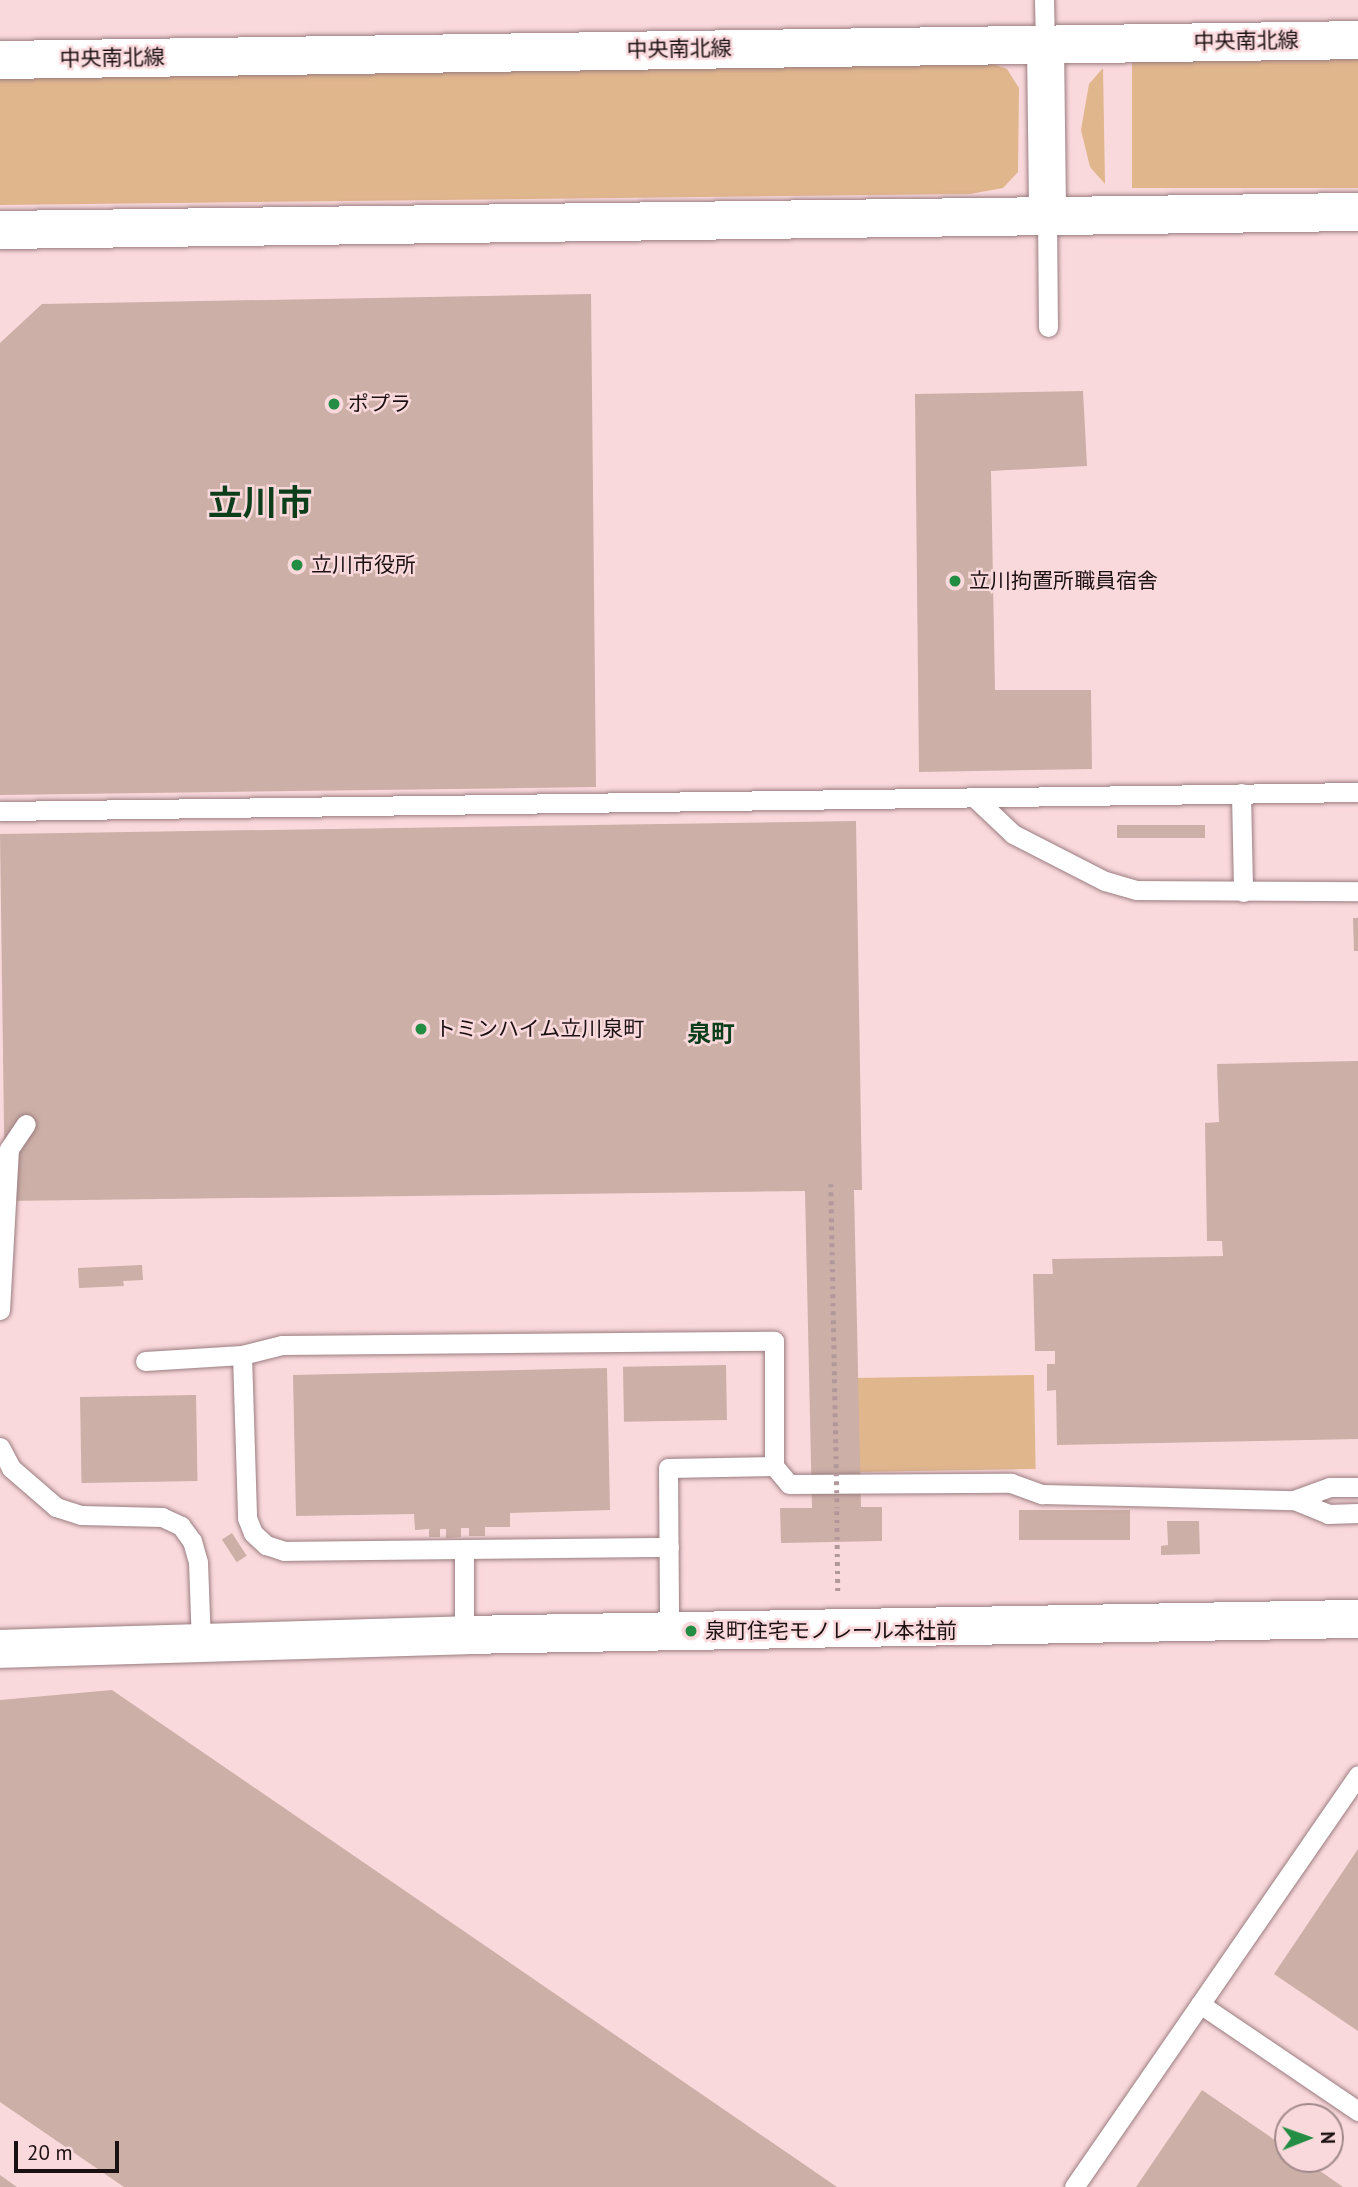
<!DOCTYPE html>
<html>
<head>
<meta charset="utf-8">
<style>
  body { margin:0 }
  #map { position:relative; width:1358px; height:2187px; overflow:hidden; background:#fad9dc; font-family:"PT Sans","Noto Sans JP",sans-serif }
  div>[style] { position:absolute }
  .green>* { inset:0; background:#e0b68d; transform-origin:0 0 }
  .building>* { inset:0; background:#ccafa6; transform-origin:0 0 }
  .path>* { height:4.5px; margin-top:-2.25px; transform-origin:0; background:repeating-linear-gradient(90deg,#b2989b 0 3.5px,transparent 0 8.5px) }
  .roads { filter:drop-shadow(0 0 2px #9a7d80) drop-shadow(0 0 2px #9a7d80) }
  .lane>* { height:19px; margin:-9.5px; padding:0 9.5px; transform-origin:9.5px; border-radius:9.5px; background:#fff }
  .street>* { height:37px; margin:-18.5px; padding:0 18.5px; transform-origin:18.5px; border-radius:18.5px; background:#fff }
  .secondary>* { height:38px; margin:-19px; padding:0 19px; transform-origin:19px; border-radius:19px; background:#fff }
  .path-bridge>* { height:4.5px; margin-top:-2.25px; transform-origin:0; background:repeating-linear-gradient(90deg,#b2989b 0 3.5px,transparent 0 8.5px) }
  .dots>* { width:19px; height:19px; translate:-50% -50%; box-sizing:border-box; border:4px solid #fad9dc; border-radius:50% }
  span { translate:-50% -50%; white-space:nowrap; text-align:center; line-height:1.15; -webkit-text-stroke:5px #fad9dc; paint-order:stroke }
  .street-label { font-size:21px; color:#1b1012 }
  .poi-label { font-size:21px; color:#1b1012 }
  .left { translate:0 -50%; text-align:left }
  .quarter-label { font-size:24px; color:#0d3e1b; font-weight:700 }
  .town-label { font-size:35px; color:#0d3e1b; font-weight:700 }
  .north { position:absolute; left:1274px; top:2103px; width:70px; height:70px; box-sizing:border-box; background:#fad9dc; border:2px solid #a1898b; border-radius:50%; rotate:89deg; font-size:19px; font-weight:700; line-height:28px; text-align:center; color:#1b1012 }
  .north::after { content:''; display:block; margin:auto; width:24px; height:32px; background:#238d43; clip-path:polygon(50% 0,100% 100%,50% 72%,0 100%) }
  .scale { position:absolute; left:14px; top:2141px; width:105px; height:32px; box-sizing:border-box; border:4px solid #1b1012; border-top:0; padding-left:9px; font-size:21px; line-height:24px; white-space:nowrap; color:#1b1012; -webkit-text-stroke:5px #fad9dc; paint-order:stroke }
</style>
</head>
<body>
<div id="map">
  <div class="green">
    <div style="left:1358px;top:58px;width:130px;height:226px;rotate:90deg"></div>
    <div style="clip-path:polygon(988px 62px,1007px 69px,1019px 88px,1018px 172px,1003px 188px,970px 194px,0 205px,0 75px)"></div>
    <div style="clip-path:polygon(1103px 68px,1105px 184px,1090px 167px,1081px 130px,1089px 84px)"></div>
    <div style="left:1034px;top:1375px;width:94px;height:179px;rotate:89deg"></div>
  </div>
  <div class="building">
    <div style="clip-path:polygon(591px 294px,596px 787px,0 795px,0 343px,42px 304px)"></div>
    <div style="clip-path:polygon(1083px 391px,1087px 466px,991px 471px,995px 690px,1091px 690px,1092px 769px,919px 772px,915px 394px)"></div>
    <div style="clip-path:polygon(856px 821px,862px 1190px,854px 1190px,861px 1507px,882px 1507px,882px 1541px,781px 1543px,780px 1508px,812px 1508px,805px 1191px,5px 1201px,0 834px)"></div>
    <div style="left:1205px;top:825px;width:13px;height:88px;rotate:90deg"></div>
    <div style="clip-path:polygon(1353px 918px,1358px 918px,1358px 951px,1354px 951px)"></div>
    <div style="clip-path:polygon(1358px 1061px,1358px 1439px,1057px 1445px,1056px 1390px,1047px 1391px,1047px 1364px,1055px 1364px,1055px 1351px,1035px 1351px,1033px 1274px,1053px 1274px,1052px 1259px,1223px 1256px,1222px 1241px,1207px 1241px,1205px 1123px,1219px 1122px,1217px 1064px)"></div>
    <div style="clip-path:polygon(142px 1265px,143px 1280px,123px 1281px,124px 1286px,79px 1288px,78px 1268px)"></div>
    <div style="left:726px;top:1365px;width:55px;height:103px;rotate:89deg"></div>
    <div style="clip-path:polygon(607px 1368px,610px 1510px,510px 1513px,510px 1527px,485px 1527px,485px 1536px,469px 1536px,469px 1528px,461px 1528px,461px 1537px,446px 1538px,446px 1529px,440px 1529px,440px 1537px,429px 1537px,429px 1529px,415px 1530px,414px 1514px,296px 1516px,293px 1375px)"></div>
    <div style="left:196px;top:1395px;width:86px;height:116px;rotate:89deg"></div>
    <div style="left:1130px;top:1510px;width:30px;height:111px;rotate:90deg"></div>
    <div style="clip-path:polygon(1167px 1521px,1199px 1521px,1200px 1554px,1161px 1555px,1161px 1546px,1168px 1545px)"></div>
    <div style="left:232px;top:1533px;width:27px;height:12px;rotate:57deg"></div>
    <div style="clip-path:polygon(112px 1690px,837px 2187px,124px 2187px,0 2102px,0 1700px)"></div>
    <div style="clip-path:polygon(1358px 1849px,1358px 2031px,1274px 1974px)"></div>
    <div style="clip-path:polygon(1202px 2090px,1288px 2149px,1288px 2159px,1303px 2159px,1343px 2187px,1136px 2187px)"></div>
    <div style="clip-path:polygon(0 2175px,17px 2187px,0 2187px)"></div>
  </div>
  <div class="path">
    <div style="left:837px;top:1511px;width:82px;rotate:89.3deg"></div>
  </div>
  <div class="roads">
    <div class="lane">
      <div style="left:1044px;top:0;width:44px;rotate:88.7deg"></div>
      <div style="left:1047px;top:215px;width:112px;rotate:89.5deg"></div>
      <div style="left:1241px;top:793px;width:99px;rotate:88.8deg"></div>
      <div style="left:974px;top:797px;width:54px;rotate:43.5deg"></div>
      <div style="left:1013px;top:834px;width:103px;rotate:27.1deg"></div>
      <div style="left:1105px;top:881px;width:32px;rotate:16deg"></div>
      <div style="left:1136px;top:890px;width:222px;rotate:0.3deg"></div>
      <div style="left:0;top:811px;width:1358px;rotate:-0.8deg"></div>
      <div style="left:0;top:1310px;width:161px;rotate:-86.8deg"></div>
      <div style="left:9px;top:1149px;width:30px;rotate:-56deg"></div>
      <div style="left:242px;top:1355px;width:163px;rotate:88.2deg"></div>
      <div style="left:247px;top:1518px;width:16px;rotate:68deg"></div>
      <div style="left:253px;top:1533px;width:18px;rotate:43deg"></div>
      <div style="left:266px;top:1545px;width:19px;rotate:18deg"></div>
      <div style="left:284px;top:1551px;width:385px;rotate:-0.6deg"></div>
      <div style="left:145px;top:1361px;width:97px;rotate:-3.5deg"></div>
      <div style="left:242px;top:1355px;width:41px;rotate:-14deg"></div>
      <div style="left:282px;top:1345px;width:492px;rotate:-0.5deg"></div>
      <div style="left:774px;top:1341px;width:125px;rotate:90deg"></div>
      <div style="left:774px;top:1466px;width:106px;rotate:178.9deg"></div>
      <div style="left:668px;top:1468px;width:163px;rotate:89.6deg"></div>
      <div style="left:0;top:1447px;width:24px;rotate:62deg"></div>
      <div style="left:11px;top:1468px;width:60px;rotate:40.9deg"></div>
      <div style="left:56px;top:1507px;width:26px;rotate:18deg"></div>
      <div style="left:81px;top:1515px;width:81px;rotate:1.4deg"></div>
      <div style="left:162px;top:1517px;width:21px;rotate:25deg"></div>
      <div style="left:181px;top:1526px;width:19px;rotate:54deg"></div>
      <div style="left:192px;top:1541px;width:22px;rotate:74deg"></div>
      <div style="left:198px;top:1562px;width:80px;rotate:87.9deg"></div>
      <div style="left:774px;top:1466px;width:23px;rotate:50deg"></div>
      <div style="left:789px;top:1484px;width:222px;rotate:-0.3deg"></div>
      <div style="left:1011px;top:1483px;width:33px;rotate:20deg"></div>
      <div style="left:1042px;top:1494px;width:252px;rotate:1.4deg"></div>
      <div style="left:1294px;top:1500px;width:38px;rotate:-20deg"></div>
      <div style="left:1330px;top:1487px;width:28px"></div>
      <div style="left:1294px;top:1500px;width:37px;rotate:22deg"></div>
      <div style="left:1328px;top:1514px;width:30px;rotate:-2deg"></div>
      <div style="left:464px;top:1635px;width:85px;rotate:-90deg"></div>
      <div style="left:1200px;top:2004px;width:191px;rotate:34.1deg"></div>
      <div style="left:1074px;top:2187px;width:500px;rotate:-55.4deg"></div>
    </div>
    <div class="street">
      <div style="left:1045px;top:44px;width:171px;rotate:89.3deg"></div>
    </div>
    <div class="secondary">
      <div style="left:0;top:60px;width:1358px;rotate:-0.84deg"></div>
      <div style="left:0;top:230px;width:1358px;rotate:-0.76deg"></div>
      <div style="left:0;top:1649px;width:464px;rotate:-1.7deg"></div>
      <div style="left:464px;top:1635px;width:894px;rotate:-1.03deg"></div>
    </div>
  </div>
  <div class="path-bridge">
    <div style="left:831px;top:1184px;width:324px;rotate:88.9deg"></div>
  </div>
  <div class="dots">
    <div style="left:334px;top:404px;background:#238d43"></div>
    <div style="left:297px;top:565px;background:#238d43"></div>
    <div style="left:955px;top:581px;background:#238d43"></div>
    <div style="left:421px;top:1029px;background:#238d43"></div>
    <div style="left:691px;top:1631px;background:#238d43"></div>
  </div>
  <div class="street-label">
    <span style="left:1246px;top:41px;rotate:-1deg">中央南北線</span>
    <span style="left:679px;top:49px;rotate:-1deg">中央南北線</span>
    <span style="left:112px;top:58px;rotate:-1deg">中央南北線</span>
  </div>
  <div class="poi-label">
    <span class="left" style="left:348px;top:404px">ポプラ</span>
    <span class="left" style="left:311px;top:565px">立川市役所</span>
    <span class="left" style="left:969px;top:581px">立川拘置所職員宿舎</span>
    <span class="left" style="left:435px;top:1029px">トミンハイム立川泉町</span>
    <span class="left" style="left:705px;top:1631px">泉町住宅モノレール本社前</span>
  </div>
  <div class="quarter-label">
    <span style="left:711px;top:1034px">泉町</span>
  </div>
  <div class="town-label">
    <span style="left:260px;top:502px">立川市</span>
  </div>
  <div class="north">N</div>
  <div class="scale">20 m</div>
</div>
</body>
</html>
